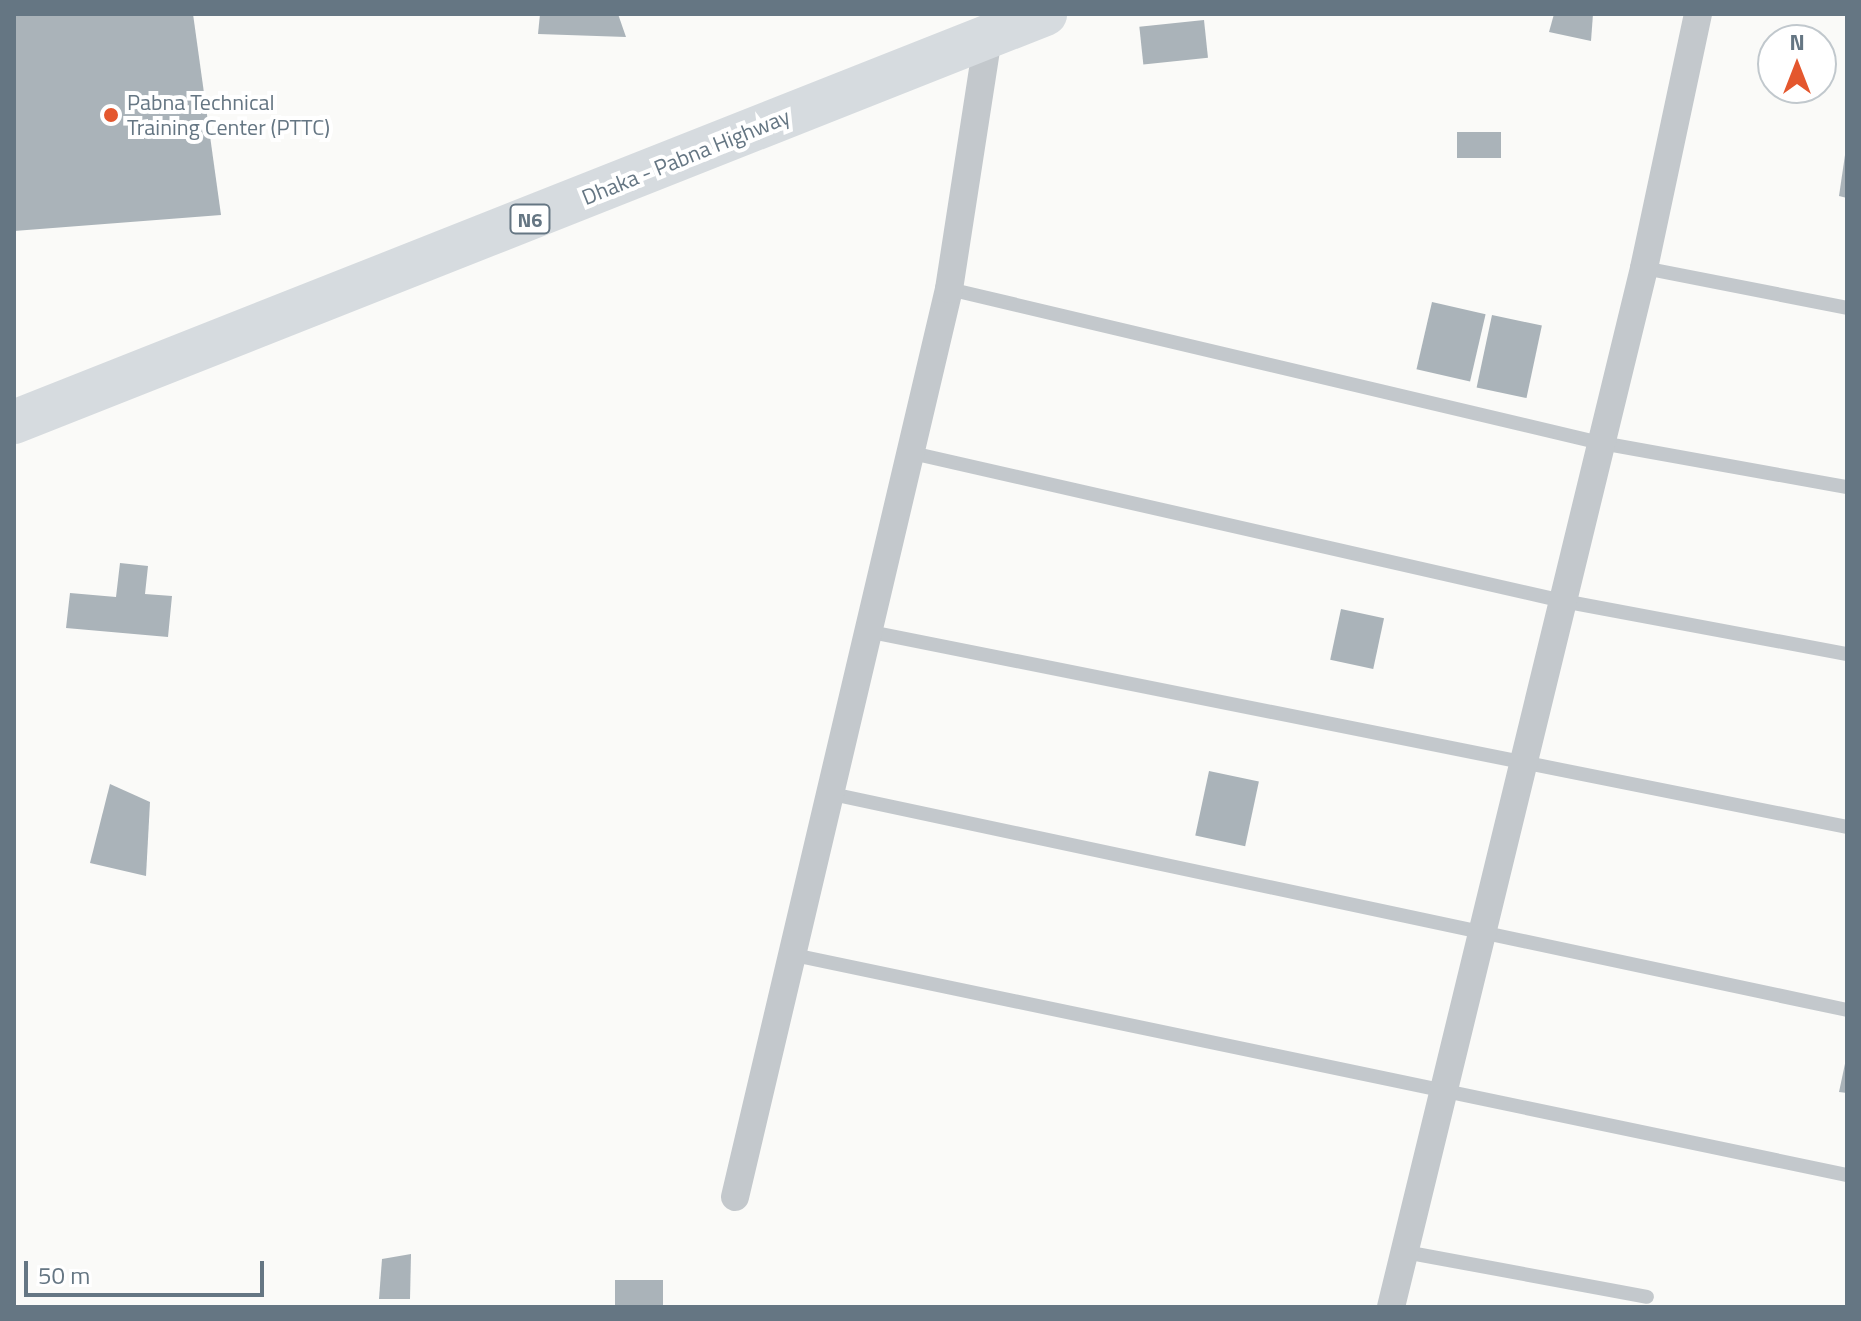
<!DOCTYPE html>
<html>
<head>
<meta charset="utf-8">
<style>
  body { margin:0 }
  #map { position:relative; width:1861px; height:1321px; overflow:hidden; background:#fafaf8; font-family:"Titillium Web",sans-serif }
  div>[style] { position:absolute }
  .building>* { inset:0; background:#aab3b9; transform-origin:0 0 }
  .lane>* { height:14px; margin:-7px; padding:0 7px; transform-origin:7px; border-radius:7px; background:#c3c8cc }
  .street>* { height:28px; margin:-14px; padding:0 14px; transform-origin:14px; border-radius:14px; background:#c3c8cc }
  .highway>* { height:44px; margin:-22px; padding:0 22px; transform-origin:22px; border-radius:22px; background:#d6dbdf }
  .dots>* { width:22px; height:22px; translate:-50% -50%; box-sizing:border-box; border:4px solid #fff; border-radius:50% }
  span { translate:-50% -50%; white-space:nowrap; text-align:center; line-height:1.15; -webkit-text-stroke:8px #fff; paint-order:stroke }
  .shield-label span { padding:2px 6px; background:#fff; border:2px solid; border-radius:6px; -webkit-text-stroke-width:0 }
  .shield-label { font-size:20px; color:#657683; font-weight:700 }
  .poi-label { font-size:22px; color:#657683 }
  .left { translate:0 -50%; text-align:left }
  .street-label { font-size:22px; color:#657683 }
  .frame { position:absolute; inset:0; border:16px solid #657683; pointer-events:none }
  .north { position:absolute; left:1757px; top:24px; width:80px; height:80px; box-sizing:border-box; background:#fff; border:2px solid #c1c8cd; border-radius:50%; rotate:0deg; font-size:22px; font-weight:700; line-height:32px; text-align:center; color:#657683 }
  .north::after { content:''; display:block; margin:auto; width:28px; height:36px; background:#e4572e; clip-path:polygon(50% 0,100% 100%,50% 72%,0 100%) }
  .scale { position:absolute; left:24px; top:1261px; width:240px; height:36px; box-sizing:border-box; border:4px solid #657683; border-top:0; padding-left:10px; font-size:24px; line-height:28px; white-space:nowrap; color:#657683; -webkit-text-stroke:6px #fff; paint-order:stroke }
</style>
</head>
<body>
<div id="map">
  <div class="building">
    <div style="clip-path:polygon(14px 14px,193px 14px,221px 215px,14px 231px)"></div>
    <div style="clip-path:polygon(540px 14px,618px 14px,626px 37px,538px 34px)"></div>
    <div style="clip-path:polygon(1554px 14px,1593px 14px,1591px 41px,1549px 32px)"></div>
    <div style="left:1204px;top:20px;width:38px;height:65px;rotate:84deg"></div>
    <div style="left:1501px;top:132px;width:26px;height:44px;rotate:90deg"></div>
    <div style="clip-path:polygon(1845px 155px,1847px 155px,1847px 198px,1839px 196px)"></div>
    <div style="left:1432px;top:302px;width:55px;height:69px;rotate:13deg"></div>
    <div style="left:1492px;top:315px;width:51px;height:74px;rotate:12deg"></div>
    <div style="clip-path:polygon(120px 563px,148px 566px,145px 594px,172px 596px,168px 637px,66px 628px,70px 593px,116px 597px)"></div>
    <div style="left:1341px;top:609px;width:44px;height:52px;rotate:12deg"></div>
    <div style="left:1209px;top:771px;width:51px;height:66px;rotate:12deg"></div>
    <div style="clip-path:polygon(110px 784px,150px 802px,146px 876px,90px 863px)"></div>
    <div style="clip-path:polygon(1846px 1059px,1847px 1059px,1847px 1093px,1839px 1092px)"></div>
    <div style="clip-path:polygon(411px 1254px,410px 1299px,379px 1299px,382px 1259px)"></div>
    <div style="left:615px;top:1280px;width:48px;height:27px"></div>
  </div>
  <div class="lane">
    <div style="left:1644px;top:268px;width:207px;rotate:11.1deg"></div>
    <div style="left:949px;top:289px;width:665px;rotate:13.3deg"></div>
    <div style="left:1596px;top:442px;width:255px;rotate:10.2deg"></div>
    <div style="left:912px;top:453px;width:668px;rotate:12.81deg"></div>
    <div style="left:1563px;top:601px;width:289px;rotate:10.6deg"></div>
    <div style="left:871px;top:632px;width:995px;rotate:11.3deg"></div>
    <div style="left:832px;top:794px;width:1038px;rotate:12.01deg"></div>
    <div style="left:794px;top:955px;width:1076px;rotate:11.8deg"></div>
    <div style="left:1405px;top:1252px;width:246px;rotate:10.5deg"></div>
  </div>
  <div class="street">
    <div style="left:735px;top:1197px;width:933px;rotate:-76.74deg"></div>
    <div style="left:949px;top:289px;width:255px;rotate:-81.2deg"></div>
    <div style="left:1391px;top:1307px;width:1069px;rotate:-76.31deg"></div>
    <div style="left:1644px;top:268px;width:260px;rotate:-78deg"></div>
  </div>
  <div class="highway">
    <div style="left:14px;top:422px;width:1109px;rotate:-21.59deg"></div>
  </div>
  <div class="dots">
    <div style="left:111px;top:115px;background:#e4572e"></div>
  </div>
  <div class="shield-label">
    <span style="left:530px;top:219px">N6</span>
  </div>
  <div class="poi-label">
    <span class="left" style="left:127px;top:115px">Pabna Technical<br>Training Center (PTTC)</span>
  </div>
  <div class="street-label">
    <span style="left:686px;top:157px;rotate:-22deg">Dhaka - Pabna Highway</span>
  </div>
  <div class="frame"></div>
  <div class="north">N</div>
  <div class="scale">50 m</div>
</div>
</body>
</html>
